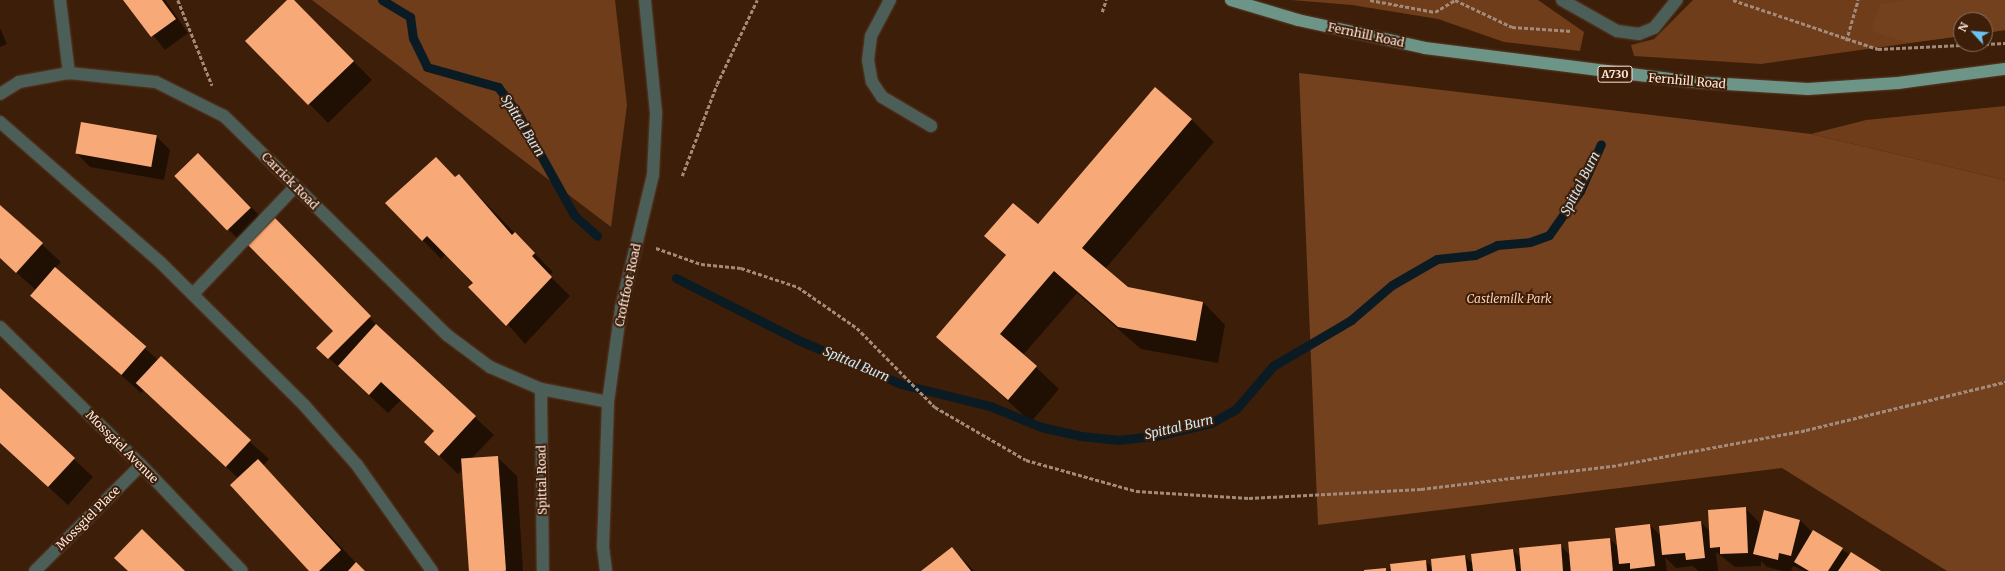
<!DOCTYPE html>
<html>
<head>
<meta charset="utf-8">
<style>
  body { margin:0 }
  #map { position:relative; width:2005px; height:571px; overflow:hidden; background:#3d1e09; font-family:Merriweather,serif }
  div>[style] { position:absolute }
  .green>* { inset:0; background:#6f3d1a }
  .forest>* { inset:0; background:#73411e }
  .shadow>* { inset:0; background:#0007; transform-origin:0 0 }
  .stream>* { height:9px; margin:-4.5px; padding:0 4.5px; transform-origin:4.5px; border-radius:4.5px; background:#0a1b24 }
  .building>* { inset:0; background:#f8a978; transform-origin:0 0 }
  .path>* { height:2.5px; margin-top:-1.25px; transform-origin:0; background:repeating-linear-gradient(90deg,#a38a79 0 4px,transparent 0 6px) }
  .roads { filter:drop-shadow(0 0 1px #583a27) drop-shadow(0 0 1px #583a27) }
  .minor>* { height:12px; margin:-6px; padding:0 6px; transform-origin:6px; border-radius:6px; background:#4b5e58 }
  .major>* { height:12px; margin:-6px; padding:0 6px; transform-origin:6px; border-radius:6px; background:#6c9588 }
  span { translate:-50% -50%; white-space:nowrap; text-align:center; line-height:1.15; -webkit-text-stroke:4px #3d1e09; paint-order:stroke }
  .shield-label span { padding:1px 3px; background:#3d1e09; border:1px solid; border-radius:3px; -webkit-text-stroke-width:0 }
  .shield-label { font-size:11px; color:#fee9dd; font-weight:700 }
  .street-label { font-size:12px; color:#fee9dd }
  .park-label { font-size:12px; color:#fccbad; font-style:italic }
  .water-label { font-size:13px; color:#cde7f6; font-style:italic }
  .north { position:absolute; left:1953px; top:12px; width:40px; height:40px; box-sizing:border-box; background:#3d1e09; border:1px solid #8a6f5e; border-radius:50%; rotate:296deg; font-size:11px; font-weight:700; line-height:16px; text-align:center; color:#fee9dd }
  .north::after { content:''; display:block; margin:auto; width:14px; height:18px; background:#6ac3f1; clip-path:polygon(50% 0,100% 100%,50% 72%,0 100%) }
</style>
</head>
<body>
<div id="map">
  <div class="green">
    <div style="clip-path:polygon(312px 0,615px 0,627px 105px,611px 227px)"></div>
    <div style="clip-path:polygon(1291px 0,1538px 0,1584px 32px,1580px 51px,1504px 42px,1438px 19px,1352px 5px)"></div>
    <div style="clip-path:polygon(1693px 0,2005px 0,2005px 30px,1985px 33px,1985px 20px,1961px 20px,1961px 36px,1761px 64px,1634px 56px,1631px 45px,1654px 39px)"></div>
    <div style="clip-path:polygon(2005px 106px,2005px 180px,1811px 134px,1866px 120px)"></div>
  </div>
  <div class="forest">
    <div style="clip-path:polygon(1905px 0,2005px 0,2005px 30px,1985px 33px,1985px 20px,1961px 20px,1961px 36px,1908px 43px,1871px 31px,1880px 4px)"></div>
    <div style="clip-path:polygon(1299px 73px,1811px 134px,2005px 180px,2005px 571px,1947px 571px,1782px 468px,1318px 525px)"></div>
  </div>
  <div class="shadow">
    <div style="clip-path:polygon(125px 0,165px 0,188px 33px,165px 50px)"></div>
    <div style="clip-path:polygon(288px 0,293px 0,372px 80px,328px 123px,247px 41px)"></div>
    <div style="clip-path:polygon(0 28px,7px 44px,0 47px)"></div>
    <div style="clip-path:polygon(1191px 119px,1214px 142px,1105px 269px,1127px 288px,1203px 302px,1225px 325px,1218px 363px,1141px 349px,1077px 293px,1023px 355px,1059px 389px,1031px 422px,937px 337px,1006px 256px,986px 236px,1038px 226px)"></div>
    <div style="clip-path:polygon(156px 136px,170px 150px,164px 180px,90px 167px,77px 154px)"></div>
    <div style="left:198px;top:154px;width:94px;height:32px;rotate:45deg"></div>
    <div style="clip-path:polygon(459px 176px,553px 272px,549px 275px,570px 296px,525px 344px,446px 254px,441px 259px,387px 203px)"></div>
    <div style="clip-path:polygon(0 206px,61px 262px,55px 268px,269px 459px,263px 466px,364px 571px,310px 571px,239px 479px,144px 390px,141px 393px,32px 295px,36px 290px,0 258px)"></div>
    <div style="clip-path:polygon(275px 220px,388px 337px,494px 435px,471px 459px,498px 458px,517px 476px,523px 571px,470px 571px,463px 469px,458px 474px,425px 442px,435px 432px,401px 400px,388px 413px,318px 348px,334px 331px)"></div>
    <div style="clip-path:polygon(0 390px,93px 477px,68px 505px,0 443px)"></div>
    <div style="clip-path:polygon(1745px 508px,1759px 522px,1759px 530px,1800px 520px,1813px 533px,1879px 571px,1805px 571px,1793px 566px,1791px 571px,1783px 571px,1767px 567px,1761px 561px,1761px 566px,1735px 567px,1716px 552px,1718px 571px,1698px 571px,1693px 566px,1676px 568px,1665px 557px,1667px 571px,1392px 571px,1425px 561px,1433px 568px,1465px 556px,1473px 564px,1513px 550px,1521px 558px,1560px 545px,1570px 555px,1610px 539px,1619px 548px,1650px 525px,1661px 536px,1701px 522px,1710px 532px)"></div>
    <div style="clip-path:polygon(952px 548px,974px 571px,923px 571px)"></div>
  </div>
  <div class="stream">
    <div style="left:382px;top:0;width:33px;rotate:31deg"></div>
    <div style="left:410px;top:17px;width:21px;rotate:82deg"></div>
    <div style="left:413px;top:38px;width:32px;rotate:64deg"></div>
    <div style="left:427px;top:67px;width:74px;rotate:15.7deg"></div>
    <div style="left:498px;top:87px;width:34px;rotate:53deg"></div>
    <div style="left:518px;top:114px;width:115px;rotate:61deg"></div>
    <div style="left:574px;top:215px;width:31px;rotate:42deg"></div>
    <div style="left:676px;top:278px;width:135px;rotate:26.9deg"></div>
    <div style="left:796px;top:339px;width:114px;rotate:23.2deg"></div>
    <div style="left:901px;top:384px;width:92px;rotate:13.9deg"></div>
    <div style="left:990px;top:406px;width:55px;rotate:22.4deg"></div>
    <div style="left:1041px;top:427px;width:41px;rotate:12.7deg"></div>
    <div style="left:1081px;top:436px;width:36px;rotate:6deg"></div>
    <div style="left:1117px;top:440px;width:38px;rotate:-6deg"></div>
    <div style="left:1155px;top:436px;width:57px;rotate:-13.1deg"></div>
    <div style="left:1211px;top:423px;width:29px;rotate:-29deg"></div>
    <div style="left:1236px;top:409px;width:57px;rotate:-49.3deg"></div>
    <div style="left:1273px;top:366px;width:91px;rotate:-30.5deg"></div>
    <div style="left:1351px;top:320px;width:54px;rotate:-40.5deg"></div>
    <div style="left:1392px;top:285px;width:52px;rotate:-30deg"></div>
    <div style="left:1437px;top:259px;width:38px;rotate:-6deg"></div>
    <div style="left:1475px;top:255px;width:24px;rotate:-24deg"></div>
    <div style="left:1497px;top:245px;width:33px;rotate:-5deg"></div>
    <div style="left:1530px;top:242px;width:20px;rotate:-20deg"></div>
    <div style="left:1549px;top:235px;width:54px;rotate:-54.8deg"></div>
    <div style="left:1580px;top:191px;width:51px;rotate:-65.9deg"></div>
  </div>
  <div class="building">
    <div style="clip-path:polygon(123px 0,162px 0,176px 19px,151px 37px)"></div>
    <div style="clip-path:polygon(287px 0,294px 0,354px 61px,308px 105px,245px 41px)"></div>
    <div style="clip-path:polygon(1155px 87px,1192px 119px,1082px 248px,1128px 287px,1203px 302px,1196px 341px,1118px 327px,1054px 271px,1000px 334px,1037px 366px,1008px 400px,936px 337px,1006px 255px,984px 236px,1013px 203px,1038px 224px)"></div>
    <div style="left:81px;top:122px;width:77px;height:32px;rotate:10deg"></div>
    <div style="left:198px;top:153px;width:76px;height:33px;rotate:46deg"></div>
    <div style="clip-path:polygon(436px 157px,455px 177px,459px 174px,512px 235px,515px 232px,535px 253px,532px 256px,552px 277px,506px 326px,468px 287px,473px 283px,427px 236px,422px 241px,385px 203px)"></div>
    <div style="clip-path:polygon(0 205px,43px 243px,16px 273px,0 258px)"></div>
    <div style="clip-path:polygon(275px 218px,371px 316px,328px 359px,316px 348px,333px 331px,248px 245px)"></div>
    <div style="left:55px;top:267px;width:121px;height:38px;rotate:41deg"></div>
    <div style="clip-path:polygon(376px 324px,476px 416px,439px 456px,424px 442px,434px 431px,381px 382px,369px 395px,338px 366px)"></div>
    <div style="left:161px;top:356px;width:123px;height:37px;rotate:43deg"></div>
    <div style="clip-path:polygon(0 388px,75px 458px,48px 487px,0 443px)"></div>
    <div style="left:498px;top:456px;width:115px;height:37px;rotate:86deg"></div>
    <div style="clip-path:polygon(258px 459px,341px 550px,319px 571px,309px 571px,230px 485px)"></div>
    <div style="clip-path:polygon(1746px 507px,1748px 553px,1720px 554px,1720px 547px,1710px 548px,1708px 510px)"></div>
    <div style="clip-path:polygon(1764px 510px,1800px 520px,1791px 556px,1779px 553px,1778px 560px,1753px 554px)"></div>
    <div style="clip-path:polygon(1701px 521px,1705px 558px,1686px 560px,1685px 553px,1662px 555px,1659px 526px)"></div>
    <div style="clip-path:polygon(1650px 524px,1655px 566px,1630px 569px,1630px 563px,1619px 564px,1615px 528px)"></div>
    <div style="clip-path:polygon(142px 529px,185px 571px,128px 571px,114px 558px)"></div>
    <div style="clip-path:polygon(1813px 530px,1843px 548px,1828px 571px,1809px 571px,1794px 562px)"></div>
    <div style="left:1610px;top:538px;width:33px;height:42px;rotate:85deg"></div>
    <div style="clip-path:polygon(1561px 544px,1563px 571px,1521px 571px,1519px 548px)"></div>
    <div style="clip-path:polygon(952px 547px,971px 571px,921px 571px)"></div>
    <div style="clip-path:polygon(1513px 549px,1516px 571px,1473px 571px,1471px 554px)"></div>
    <div style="clip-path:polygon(1851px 552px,1881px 571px,1838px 571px)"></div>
    <div style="clip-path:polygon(1465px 555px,1467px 571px,1432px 571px,1431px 559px)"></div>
    <div style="clip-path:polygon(1426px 560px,1427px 571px,1391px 571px,1390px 564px)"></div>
    <div style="clip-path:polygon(356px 562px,365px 571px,348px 571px)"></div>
    <div style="clip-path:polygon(1386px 568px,1386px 571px,1364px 571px,1364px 570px)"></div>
  </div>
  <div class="path">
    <div style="left:178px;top:0;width:92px;rotate:68.2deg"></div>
    <div style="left:1370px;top:0;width:66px;rotate:10.5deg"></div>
    <div style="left:1435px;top:12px;width:23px;rotate:-31deg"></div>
    <div style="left:1455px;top:0;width:63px;rotate:25.3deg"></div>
    <div style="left:1512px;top:27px;width:60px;rotate:3.8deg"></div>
    <div style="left:1733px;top:0;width:153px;rotate:18.7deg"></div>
    <div style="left:1878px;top:49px;width:105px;rotate:-2.7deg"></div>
    <div style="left:1102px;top:12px;width:13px;rotate:-72deg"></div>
    <div style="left:1846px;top:41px;width:43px;rotate:-73.7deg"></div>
    <div style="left:1985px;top:44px;width:20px;rotate:-3deg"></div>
    <div style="left:682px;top:176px;width:98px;rotate:-69.2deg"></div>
    <div style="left:717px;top:84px;width:93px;rotate:-64.5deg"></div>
    <div style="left:656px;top:248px;width:48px;rotate:19.6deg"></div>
    <div style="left:701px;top:264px;width:40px;rotate:5.7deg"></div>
    <div style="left:741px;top:268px;width:60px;rotate:18.4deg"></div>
    <div style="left:798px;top:287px;width:72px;rotate:34.8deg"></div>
    <div style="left:857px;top:328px;width:111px;rotate:45.4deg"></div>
    <div style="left:935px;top:407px;width:105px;rotate:30.2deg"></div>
    <div style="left:1026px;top:460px;width:114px;rotate:15.7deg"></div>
    <div style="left:1136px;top:491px;width:113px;rotate:3.5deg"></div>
    <div style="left:1249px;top:498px;width:172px;rotate:-3deg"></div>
    <div style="left:1421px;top:489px;width:198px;rotate:-6.9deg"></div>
    <div style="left:1618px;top:465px;width:191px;rotate:-10.5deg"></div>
    <div style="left:1806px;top:430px;width:205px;rotate:-13.6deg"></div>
  </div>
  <div class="roads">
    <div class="minor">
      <div style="left:60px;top:0;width:74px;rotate:83deg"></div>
      <div style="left:890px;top:0;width:41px;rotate:117.8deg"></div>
      <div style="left:871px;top:36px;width:24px;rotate:97deg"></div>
      <div style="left:868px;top:60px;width:22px;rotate:80deg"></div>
      <div style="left:872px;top:82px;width:18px;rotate:56deg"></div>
      <div style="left:882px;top:97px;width:57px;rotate:30.6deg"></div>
      <div style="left:1562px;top:0;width:63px;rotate:29.4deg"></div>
      <div style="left:1617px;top:31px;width:22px;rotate:8deg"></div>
      <div style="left:1639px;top:34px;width:16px;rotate:-22deg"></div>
      <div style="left:1654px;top:28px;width:36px;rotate:-51deg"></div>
      <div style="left:0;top:94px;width:22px;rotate:-32deg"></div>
      <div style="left:19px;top:82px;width:51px;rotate:-10.2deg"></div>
      <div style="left:69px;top:73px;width:87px;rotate:5.9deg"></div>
      <div style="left:156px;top:82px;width:76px;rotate:26.6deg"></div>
      <div style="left:224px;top:116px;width:313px;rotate:44.5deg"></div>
      <div style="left:447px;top:335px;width:54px;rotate:36.7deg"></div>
      <div style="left:490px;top:367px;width:56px;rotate:23.3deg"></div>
      <div style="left:541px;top:389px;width:68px;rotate:11deg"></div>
      <div style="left:0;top:122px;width:213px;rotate:41.2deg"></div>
      <div style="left:160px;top:262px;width:203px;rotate:44.8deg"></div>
      <div style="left:304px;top:405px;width:80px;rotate:48.5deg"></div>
      <div style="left:357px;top:465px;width:130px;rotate:54.7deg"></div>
      <div style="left:193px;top:294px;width:149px;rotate:-46.4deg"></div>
      <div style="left:0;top:327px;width:197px;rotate:44.4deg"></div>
      <div style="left:141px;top:465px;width:146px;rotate:46.4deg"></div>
      <div style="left:541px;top:389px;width:182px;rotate:89.4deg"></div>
      <div style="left:35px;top:571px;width:150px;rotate:-45deg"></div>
      <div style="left:606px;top:571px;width:24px;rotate:-97deg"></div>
      <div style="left:603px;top:547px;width:145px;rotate:-88deg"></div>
      <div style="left:608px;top:402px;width:95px;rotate:-82.1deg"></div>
      <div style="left:621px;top:308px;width:137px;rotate:-76.5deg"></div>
      <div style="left:653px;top:175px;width:62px;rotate:-87.2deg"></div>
      <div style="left:656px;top:113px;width:114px;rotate:-95.6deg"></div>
    </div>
    <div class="major">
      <div style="left:1231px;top:0;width:70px;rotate:16.6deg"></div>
      <div style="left:1298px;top:20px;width:130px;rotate:12.4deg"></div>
      <div style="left:1425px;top:48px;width:271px;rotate:7.2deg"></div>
      <div style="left:1694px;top:82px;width:114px;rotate:3.5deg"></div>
      <div style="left:1808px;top:89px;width:90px;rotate:-3.8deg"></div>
      <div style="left:1898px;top:83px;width:108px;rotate:-7.5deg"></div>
    </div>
  </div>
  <div class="shield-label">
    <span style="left:1615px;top:74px">A730</span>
  </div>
  <div class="street-label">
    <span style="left:1366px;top:35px;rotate:12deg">Fernhill Road</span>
    <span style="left:1687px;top:81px;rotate:5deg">Fernhill Road</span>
    <span style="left:290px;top:181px;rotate:45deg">Carrick Road</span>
    <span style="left:628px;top:285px;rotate:-78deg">Croftfoot Road</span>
    <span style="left:122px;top:447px;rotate:45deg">Mossgiel Avenue</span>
    <span style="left:542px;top:480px;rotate:-91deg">Spittal Road</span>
    <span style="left:88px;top:518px;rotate:-45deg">Mossgiel Place</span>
  </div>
  <div class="park-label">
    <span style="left:1509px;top:299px">Castlemilk Park</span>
  </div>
  <div class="water-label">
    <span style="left:522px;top:126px;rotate:58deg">Spittal Burn</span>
    <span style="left:1581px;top:184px;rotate:-63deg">Spittal Burn</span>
    <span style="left:856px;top:365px;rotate:23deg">Spittal Burn</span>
    <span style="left:1179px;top:428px;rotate:-13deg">Spittal Burn</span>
  </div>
  <div class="north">N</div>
</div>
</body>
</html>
